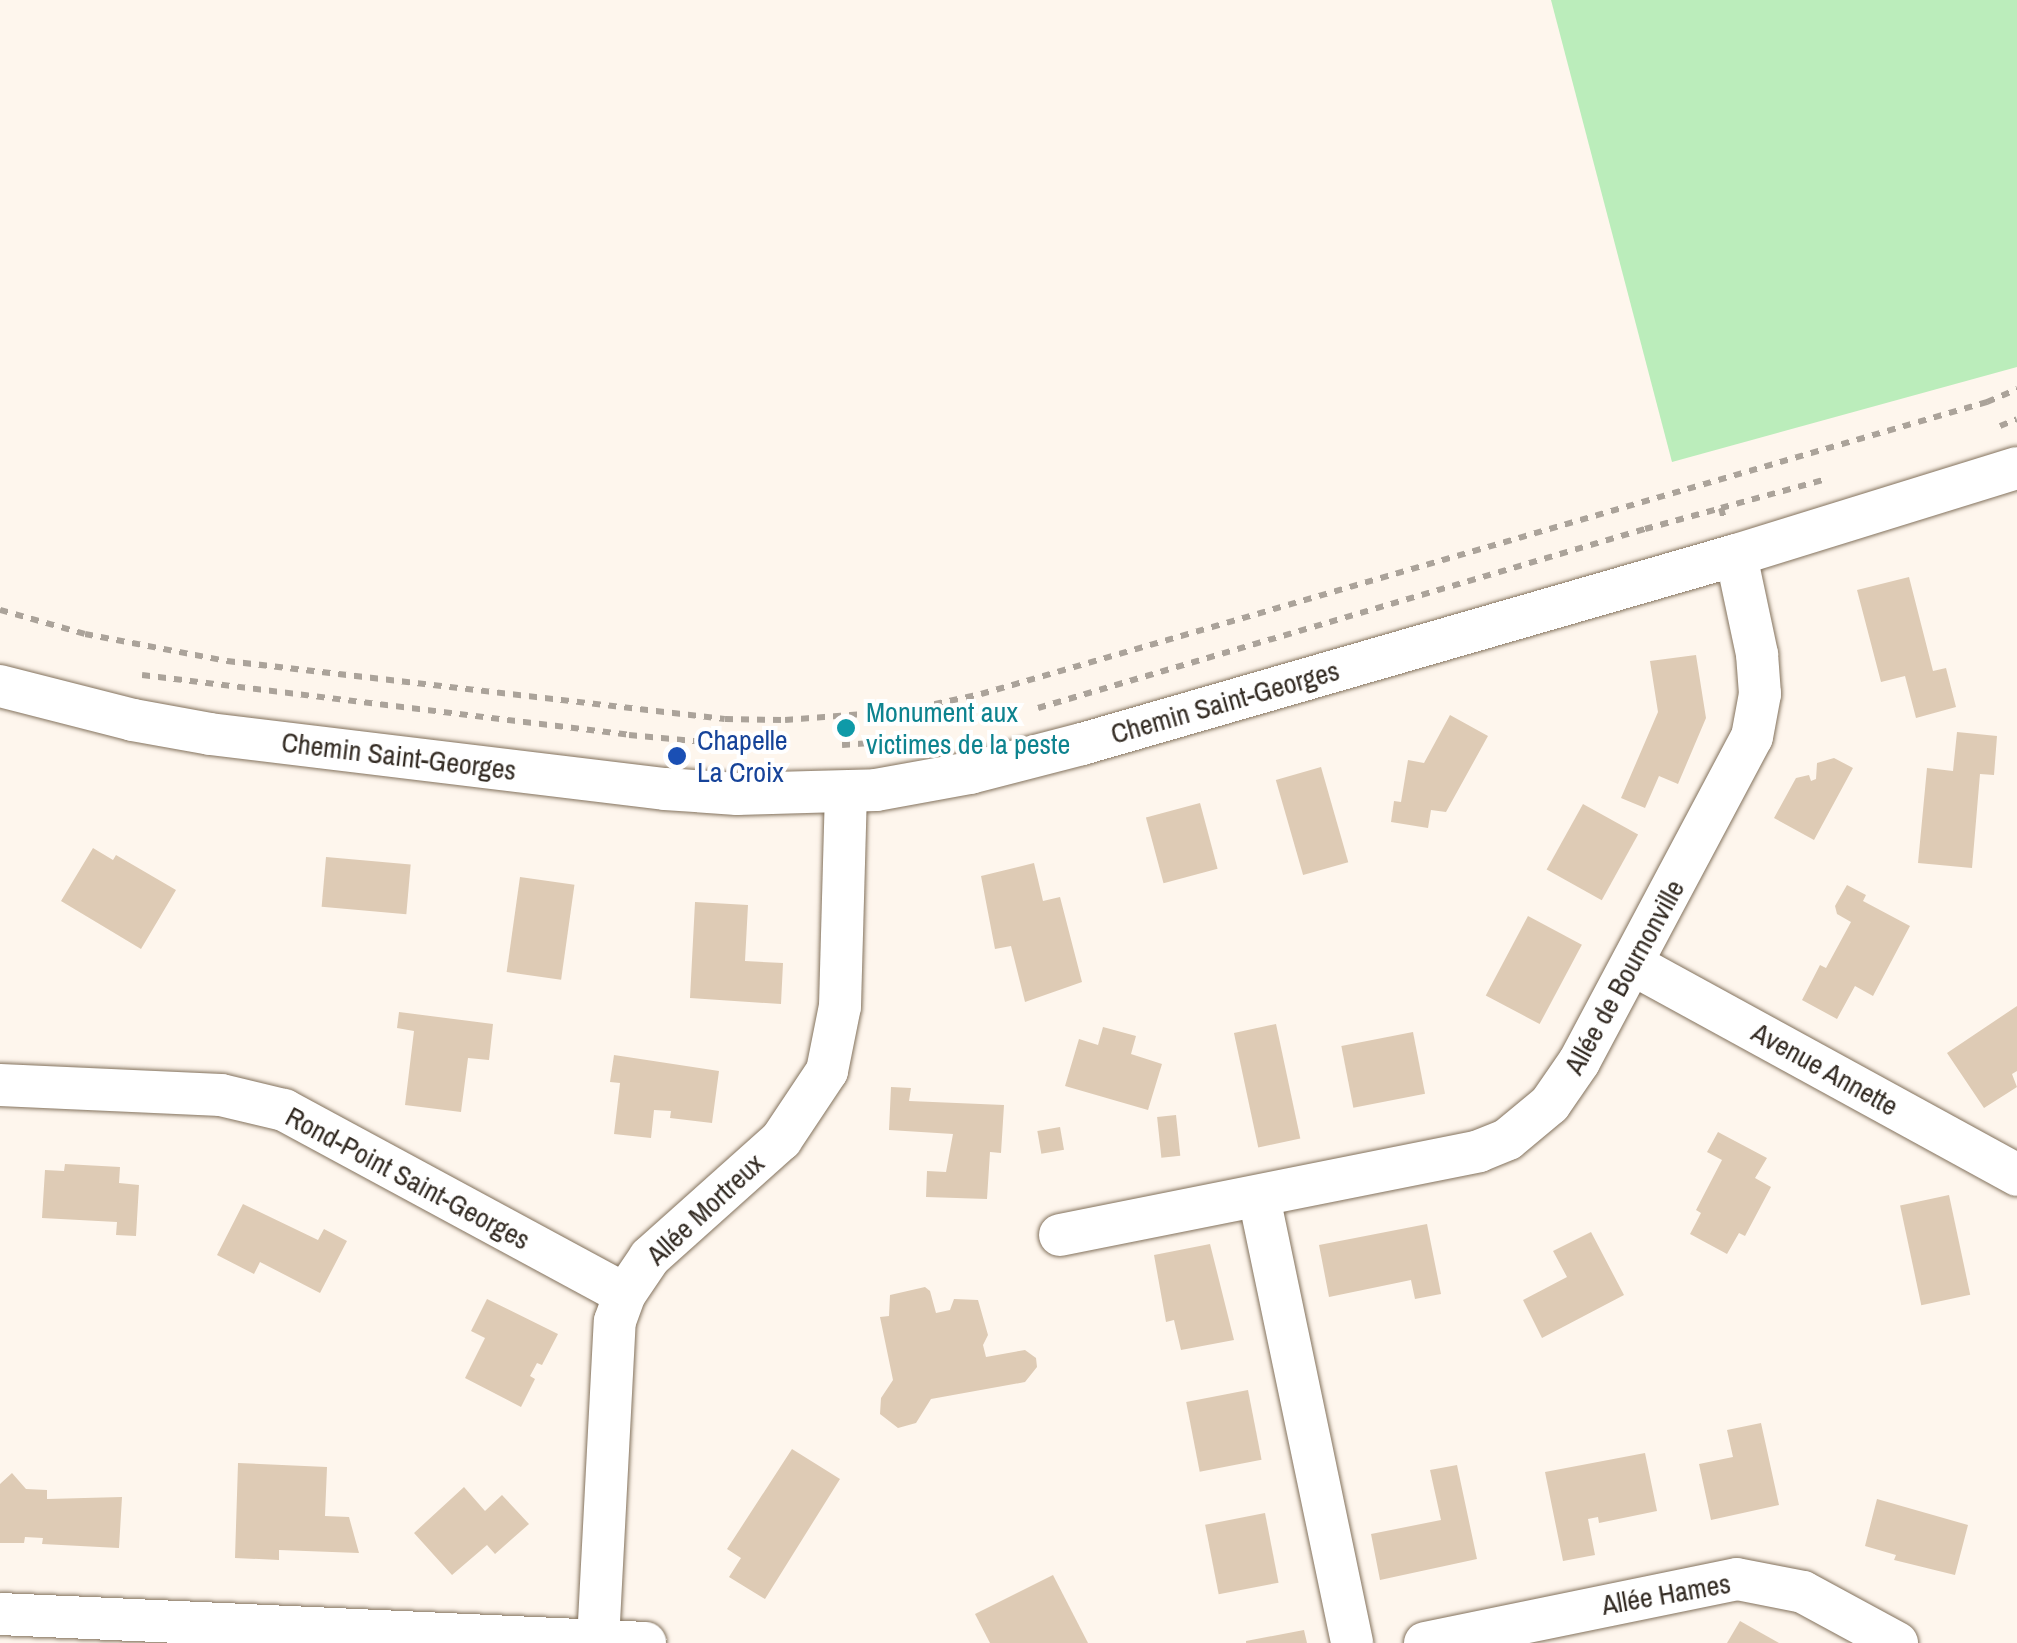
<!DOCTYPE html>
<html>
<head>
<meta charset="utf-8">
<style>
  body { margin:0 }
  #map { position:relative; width:2017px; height:1643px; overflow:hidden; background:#fef6ed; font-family:"Archivo Narrow",sans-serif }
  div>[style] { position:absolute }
  .green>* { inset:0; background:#bbedbb }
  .building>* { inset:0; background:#decbb5; transform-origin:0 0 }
  .path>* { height:6px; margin-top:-3px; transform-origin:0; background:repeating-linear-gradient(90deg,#aba39a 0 8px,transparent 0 16px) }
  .roads { filter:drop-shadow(0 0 2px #83725d) drop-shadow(0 0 2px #83725d) }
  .minor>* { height:42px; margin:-21px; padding:0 21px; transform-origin:21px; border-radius:21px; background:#fff }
  .dots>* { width:28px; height:28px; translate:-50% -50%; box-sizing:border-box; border:5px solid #fff; border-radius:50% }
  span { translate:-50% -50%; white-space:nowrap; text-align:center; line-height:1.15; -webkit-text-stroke:8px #fff; paint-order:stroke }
  .street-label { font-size:28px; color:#342c24 }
  .culture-label { font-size:28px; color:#0d838f }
  .left { translate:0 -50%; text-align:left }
  .transit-label { font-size:28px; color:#164399 }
</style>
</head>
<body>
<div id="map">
  <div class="green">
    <div style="clip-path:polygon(1551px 0,2017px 0,2017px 367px,1672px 462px)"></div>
  </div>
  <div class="building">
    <div style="clip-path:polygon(1909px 577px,1933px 671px,1946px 668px,1956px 707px,1916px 718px,1905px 676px,1881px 682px,1857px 590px)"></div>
    <div style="clip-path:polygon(1696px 655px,1706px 718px,1678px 784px,1659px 776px,1645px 808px,1621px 798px,1658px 712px,1650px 661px)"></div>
    <div style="clip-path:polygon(1450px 715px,1488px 736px,1446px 812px,1431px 810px,1428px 828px,1391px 822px,1394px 801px,1401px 802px,1408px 760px,1424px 763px)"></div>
    <div style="clip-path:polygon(1957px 732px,1997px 736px,1994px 775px,1980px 774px,1972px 868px,1918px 863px,1927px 768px,1953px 771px)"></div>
    <div style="clip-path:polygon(1834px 758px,1853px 768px,1814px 840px,1774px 818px,1796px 778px,1809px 775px,1811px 781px,1816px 779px,1817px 763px)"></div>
    <div style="left:1321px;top:767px;width:99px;height:47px;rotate:74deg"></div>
    <div style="left:1200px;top:803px;width:68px;height:56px;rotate:75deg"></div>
    <div style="left:1583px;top:804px;width:63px;height:75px;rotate:29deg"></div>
    <div style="clip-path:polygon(93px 848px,113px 860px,116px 855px,176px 890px,141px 949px,61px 901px)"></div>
    <div style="left:326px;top:857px;width:85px;height:50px;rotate:5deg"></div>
    <div style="clip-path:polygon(1034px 863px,1043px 901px,1060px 897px,1082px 982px,1025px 1002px,1011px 946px,995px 949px,981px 876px)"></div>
    <div style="left:520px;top:877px;width:55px;height:96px;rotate:8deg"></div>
    <div style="clip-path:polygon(1847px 885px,1866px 895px,1863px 901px,1910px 926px,1873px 996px,1855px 986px,1837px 1019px,1802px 1000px,1820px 965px,1826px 968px,1851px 922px,1837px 914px,1835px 906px)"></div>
    <div style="clip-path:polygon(695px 902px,748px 905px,745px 961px,783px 963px,781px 1004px,690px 998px)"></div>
    <div style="left:1528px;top:916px;width:61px;height:90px;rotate:28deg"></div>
    <div style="clip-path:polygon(2017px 1006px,2017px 1071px,2012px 1074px,2017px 1087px,1984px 1108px,1947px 1053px)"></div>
    <div style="clip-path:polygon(399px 1012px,493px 1024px,489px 1060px,468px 1058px,461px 1112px,405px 1105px,414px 1031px,397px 1028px)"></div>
    <div style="left:1276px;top:1024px;width:117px;height:43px;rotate:78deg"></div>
    <div style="clip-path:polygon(1103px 1027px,1136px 1036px,1131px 1054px,1162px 1064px,1148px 1110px,1065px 1086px,1079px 1039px,1098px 1045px)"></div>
    <div style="left:1413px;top:1032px;width:63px;height:73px;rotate:79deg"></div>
    <div style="clip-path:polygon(614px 1055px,719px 1071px,712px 1123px,670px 1118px,671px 1111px,654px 1110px,651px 1138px,614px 1134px,620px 1083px,610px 1082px)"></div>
    <div style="clip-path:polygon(891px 1087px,911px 1088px,909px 1101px,1004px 1105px,1001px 1153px,990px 1152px,987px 1199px,926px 1197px,927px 1171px,946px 1172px,953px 1134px,889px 1130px)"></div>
    <div style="left:1176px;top:1115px;width:41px;height:19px;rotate:84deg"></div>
    <div style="left:1060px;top:1127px;width:23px;height:23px;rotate:80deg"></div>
    <div style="clip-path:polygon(1718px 1132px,1767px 1158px,1755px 1178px,1771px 1187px,1745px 1236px,1739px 1233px,1727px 1254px,1690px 1234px,1701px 1213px,1696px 1210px,1722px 1160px,1707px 1152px)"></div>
    <div style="clip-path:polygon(65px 1164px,120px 1167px,119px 1183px,139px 1185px,136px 1236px,116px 1235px,117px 1222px,42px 1218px,45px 1170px,64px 1171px)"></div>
    <div style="left:1949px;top:1195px;width:102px;height:50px;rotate:78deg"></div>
    <div style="clip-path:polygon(243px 1204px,318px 1240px,324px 1229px,347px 1241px,320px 1293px,260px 1262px,254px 1274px,217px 1255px)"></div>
    <div style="clip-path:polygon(1427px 1224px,1441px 1294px,1415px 1299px,1411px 1280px,1329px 1297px,1319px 1245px)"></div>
    <div style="clip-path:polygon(1591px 1232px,1624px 1295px,1542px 1338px,1523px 1300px,1567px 1277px,1553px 1251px)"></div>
    <div style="clip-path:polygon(1210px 1244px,1234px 1340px,1181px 1350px,1174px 1320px,1166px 1322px,1154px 1255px)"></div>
    <div style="clip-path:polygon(925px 1287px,930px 1291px,936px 1313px,950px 1310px,954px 1299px,978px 1300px,988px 1335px,983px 1345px,986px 1357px,1025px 1350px,1036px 1358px,1037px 1367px,1025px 1382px,931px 1399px,916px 1423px,898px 1428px,880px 1414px,881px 1398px,893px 1380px,880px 1317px,889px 1316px,890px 1295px)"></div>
    <div style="clip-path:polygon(487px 1299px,558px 1334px,542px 1365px,537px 1363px,530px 1376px,535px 1379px,521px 1407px,465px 1378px,485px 1338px,471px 1331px)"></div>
    <div style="left:1248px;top:1390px;width:71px;height:63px;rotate:79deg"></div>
    <div style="clip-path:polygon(1761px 1423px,1779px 1505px,1711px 1520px,1699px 1464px,1733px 1457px,1727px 1430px)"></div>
    <div style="clip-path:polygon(792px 1449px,840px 1479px,765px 1599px,729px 1577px,741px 1558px,727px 1549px)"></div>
    <div style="clip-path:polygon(1645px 1453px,1657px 1511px,1599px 1523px,1598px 1517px,1588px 1519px,1595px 1555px,1563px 1561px,1545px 1472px)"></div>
    <div style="clip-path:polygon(238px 1463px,327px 1467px,325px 1516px,349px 1517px,359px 1553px,279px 1550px,279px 1560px,235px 1558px)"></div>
    <div style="clip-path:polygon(1457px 1465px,1477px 1559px,1380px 1580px,1371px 1534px,1441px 1520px,1430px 1470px)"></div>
    <div style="clip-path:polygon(12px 1473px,26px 1489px,47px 1490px,47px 1499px,122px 1497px,119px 1548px,42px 1544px,43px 1538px,25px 1537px,24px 1543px,0 1543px,0 1484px)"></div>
    <div style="clip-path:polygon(464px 1487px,485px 1511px,502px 1495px,529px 1524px,495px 1554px,487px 1545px,452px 1575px,414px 1533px)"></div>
    <div style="clip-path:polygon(1877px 1499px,1968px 1525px,1955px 1575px,1894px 1560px,1896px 1555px,1865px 1546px)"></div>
    <div style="left:1265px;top:1513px;width:71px;height:61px;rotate:79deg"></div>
    <div style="clip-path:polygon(1053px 1575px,1088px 1643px,990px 1643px,975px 1614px)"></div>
    <div style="clip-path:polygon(1740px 1621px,1779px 1643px,1727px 1643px)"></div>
    <div style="clip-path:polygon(1304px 1630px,1307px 1643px,1246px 1643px,1246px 1641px)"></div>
  </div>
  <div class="path">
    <div style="left:2000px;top:426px;width:18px;rotate:-22deg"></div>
    <div style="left:1721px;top:508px;width:109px;rotate:-15.4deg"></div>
    <div style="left:0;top:610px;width:88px;rotate:15.8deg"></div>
    <div style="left:85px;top:634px;width:145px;rotate:10.8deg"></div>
    <div style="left:227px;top:661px;width:501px;rotate:6.64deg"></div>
    <div style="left:725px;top:719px;width:60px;rotate:1deg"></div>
    <div style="left:785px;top:720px;width:118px;rotate:-4.4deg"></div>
    <div style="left:903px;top:711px;width:80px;rotate:-12.3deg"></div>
    <div style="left:981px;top:694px;width:1048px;rotate:-16.19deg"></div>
    <div style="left:1987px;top:402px;width:33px;rotate:-23deg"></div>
    <div style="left:142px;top:675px;width:491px;rotate:7deg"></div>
    <div style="left:629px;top:735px;width:142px;rotate:5.3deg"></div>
    <div style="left:1038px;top:708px;width:633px;rotate:-16.43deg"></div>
    <div style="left:1645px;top:529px;width:79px;rotate:-15.4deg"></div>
    <div style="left:1721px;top:508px;width:11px;rotate:75deg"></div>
    <div style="left:842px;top:745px;width:43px;rotate:-4deg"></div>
  </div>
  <div class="roads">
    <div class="minor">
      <div style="left:0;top:686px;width:137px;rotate:14.3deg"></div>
      <div style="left:133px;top:720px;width:78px;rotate:10.3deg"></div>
      <div style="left:210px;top:734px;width:458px;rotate:6.9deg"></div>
      <div style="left:665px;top:789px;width:72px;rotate:4deg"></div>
      <div style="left:737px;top:794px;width:139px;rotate:-1.6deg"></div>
      <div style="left:876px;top:790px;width:96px;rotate:-10.3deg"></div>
      <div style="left:970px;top:773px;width:116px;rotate:-14.5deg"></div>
      <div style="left:1082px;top:744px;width:681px;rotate:-16.12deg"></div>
      <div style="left:1736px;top:555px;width:294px;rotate:-17.2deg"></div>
      <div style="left:1632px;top:964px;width:439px;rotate:28.7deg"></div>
      <div style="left:0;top:1085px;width:221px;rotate:2.6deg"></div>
      <div style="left:221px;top:1095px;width:65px;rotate:13.4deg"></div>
      <div style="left:284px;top:1110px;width:387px;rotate:28.4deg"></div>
      <div style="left:1259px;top:1197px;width:456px;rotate:78.2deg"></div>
      <div style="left:1060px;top:1235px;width:427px;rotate:-11.3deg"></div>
      <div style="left:1479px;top:1151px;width:31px;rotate:-22deg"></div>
      <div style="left:1508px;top:1139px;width:55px;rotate:-39.8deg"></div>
      <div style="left:1550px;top:1104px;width:51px;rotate:-55.4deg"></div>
      <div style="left:1579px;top:1062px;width:368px;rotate:-62deg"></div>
      <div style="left:1752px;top:737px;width:44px;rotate:-79.5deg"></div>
      <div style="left:1760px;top:694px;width:40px;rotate:-94.3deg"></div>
      <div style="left:1757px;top:654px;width:101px;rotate:-102deg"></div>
      <div style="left:0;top:1614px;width:646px;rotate:2.57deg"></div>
      <div style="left:598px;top:1641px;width:320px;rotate:-87deg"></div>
      <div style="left:615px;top:1321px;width:29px;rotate:-70deg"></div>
      <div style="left:625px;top:1294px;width:45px;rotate:-56deg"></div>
      <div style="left:650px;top:1257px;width:176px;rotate:-41.8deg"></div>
      <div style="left:781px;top:1140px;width:83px;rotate:-56.3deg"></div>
      <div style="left:827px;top:1071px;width:66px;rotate:-78.7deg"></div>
      <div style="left:840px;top:1006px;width:214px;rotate:-88.4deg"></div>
      <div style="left:1425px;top:1643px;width:318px;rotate:-11.6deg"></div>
      <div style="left:1737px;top:1579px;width:67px;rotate:11.1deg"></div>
      <div style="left:1803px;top:1592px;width:107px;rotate:28.5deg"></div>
    </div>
  </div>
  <div class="dots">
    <div style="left:846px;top:728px;background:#0f9aa8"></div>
    <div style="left:677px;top:756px;background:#1a4fb4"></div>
  </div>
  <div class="street-label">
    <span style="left:1225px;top:702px;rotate:-16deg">Chemin Saint-Georges</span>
    <span style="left:399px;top:756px;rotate:7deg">Chemin Saint-Georges</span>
    <span style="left:1624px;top:977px;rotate:-61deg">Allée de Bournonville</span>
    <span style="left:1825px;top:1069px;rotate:29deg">Avenue Annette</span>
    <span style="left:408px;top:1178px;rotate:28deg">Rond-Point Saint-Georges</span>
    <span style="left:705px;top:1209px;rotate:-43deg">Allée Mortreux</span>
    <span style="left:1666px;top:1594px;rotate:-10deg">Allée Hames</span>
  </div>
  <div class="culture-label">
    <span class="left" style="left:866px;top:728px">Monument aux<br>victimes de la peste</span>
  </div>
  <div class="transit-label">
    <span class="left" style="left:697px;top:756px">Chapelle<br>La Croix</span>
  </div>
</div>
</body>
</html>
